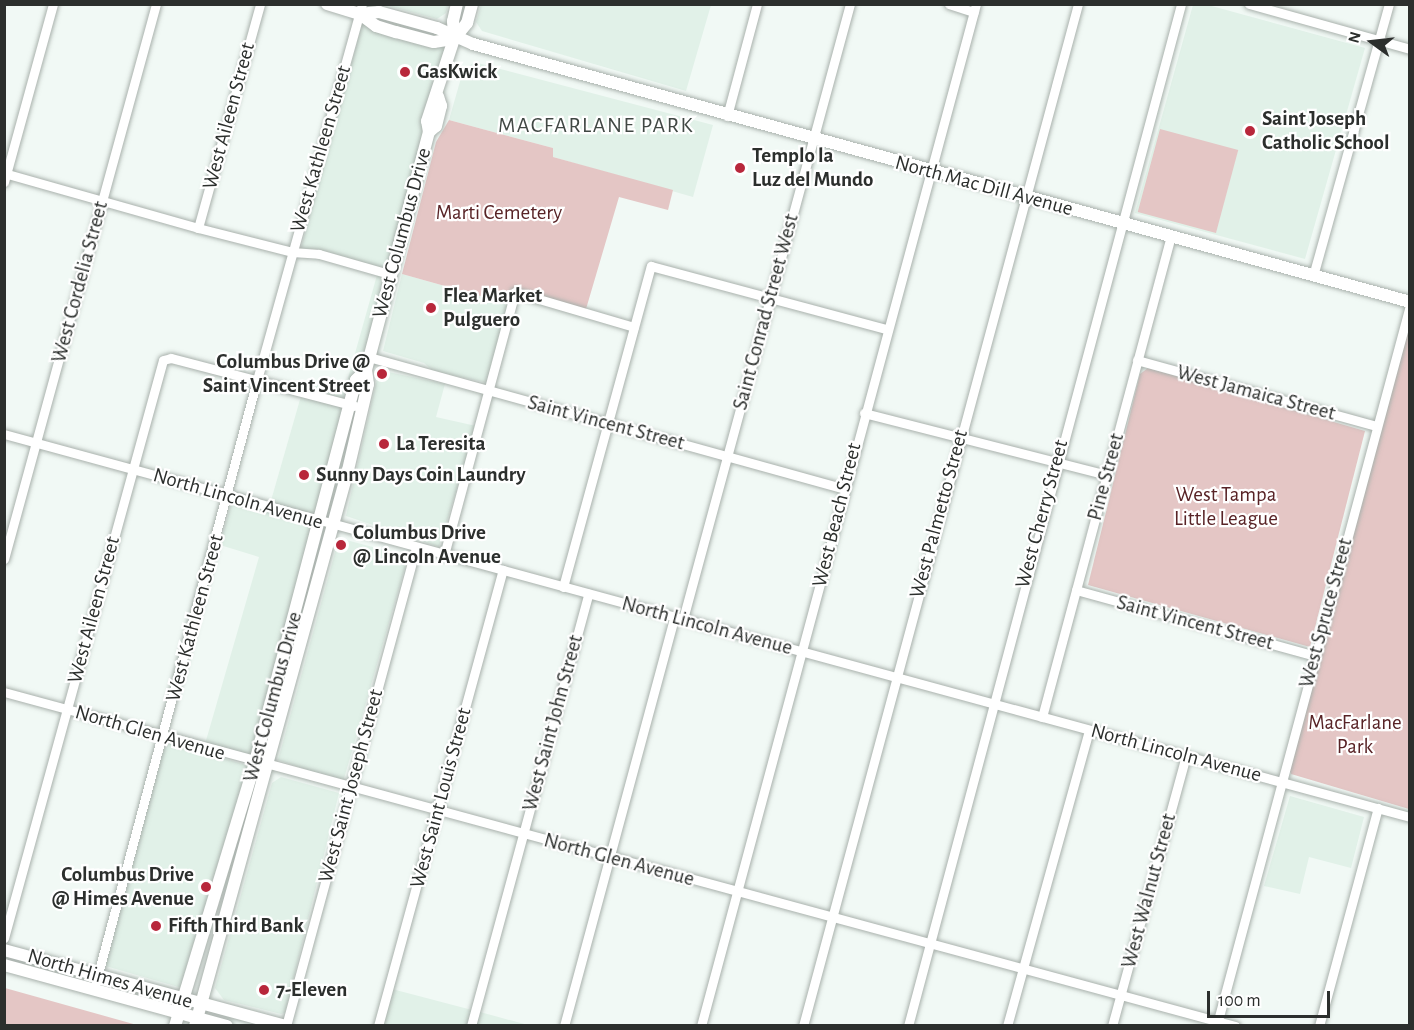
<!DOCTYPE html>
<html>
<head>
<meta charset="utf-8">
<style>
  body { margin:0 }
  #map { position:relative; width:1414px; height:1030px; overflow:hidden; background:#f1f9f5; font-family:"Alegreya Sans",sans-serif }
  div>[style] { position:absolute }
  .built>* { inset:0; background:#e1f1e8; transform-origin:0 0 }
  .green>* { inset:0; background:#e4c6c5; transform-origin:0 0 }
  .roads { filter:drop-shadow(0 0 2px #a9b1ac) drop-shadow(0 0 2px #a9b1ac) }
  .street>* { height:9px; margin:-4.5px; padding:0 4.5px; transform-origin:4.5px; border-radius:4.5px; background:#fff }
  .secondary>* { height:12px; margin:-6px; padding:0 6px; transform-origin:6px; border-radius:6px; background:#fff }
  .dots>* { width:16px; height:16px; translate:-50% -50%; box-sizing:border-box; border:3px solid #fff; border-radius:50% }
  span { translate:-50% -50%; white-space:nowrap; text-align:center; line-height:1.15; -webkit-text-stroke:4.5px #fff; paint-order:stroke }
  .poi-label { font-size:21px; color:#2c2f2d; font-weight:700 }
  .left { translate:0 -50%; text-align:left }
  .right { translate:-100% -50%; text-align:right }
  .street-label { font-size:21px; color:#2c2f2d }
  .park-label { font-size:21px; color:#582326 }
  .neighbourhood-label { font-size:22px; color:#414844; letter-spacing:1.5px }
  .frame { position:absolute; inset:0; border:6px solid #2c2f2d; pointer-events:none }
  .north { position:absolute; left:1342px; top:12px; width:60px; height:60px; -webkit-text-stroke:4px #fff; paint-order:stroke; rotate:285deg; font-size:16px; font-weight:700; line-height:24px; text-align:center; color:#2c2f2d }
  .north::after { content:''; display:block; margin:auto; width:21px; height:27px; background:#2c2f2d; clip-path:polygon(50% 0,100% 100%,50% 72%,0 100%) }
  .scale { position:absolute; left:1207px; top:991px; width:123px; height:27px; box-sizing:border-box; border:3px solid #2c2f2d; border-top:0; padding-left:8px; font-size:18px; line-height:21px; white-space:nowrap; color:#2c2f2d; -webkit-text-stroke:4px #fff; paint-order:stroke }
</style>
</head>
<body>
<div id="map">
  <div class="built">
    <div style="clip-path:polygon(385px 5px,448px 5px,446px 13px,437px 19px)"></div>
    <div style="clip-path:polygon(481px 5px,481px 4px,711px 5px,686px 91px,482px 31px,476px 22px)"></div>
    <div style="clip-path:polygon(1193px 5px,1208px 5px,1365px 48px,1305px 259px,1135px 213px)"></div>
    <div style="clip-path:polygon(363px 21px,448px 45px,386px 269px,320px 250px,301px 248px)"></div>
    <div style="clip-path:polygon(474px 62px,713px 125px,693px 197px,553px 157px,553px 148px,449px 120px,463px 71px)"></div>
    <div style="clip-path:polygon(402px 274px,509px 304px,488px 383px,433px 371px,424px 363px,383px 351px)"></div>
    <div style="clip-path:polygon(377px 275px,384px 277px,353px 402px,304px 388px,305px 383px,345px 389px)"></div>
    <div style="clip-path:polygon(379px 370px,445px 384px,436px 417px,476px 426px,439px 547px,346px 516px)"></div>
    <div style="left:301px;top:396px;width:52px;height:111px;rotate:16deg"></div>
    <div style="clip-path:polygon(232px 501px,321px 526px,258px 759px,205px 744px,259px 557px,220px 545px)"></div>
    <div style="clip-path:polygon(339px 538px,406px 556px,406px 564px,343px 782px,278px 760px)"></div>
    <div style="left:166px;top:742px;width:93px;height:232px;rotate:16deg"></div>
    <div style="clip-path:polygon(281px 777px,339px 793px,285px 1013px,281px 1014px,224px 1000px,215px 988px,272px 783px)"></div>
    <div style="clip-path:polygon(1290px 796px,1364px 817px,1351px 868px,1309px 857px,1300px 894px,1264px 886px)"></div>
    <div style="clip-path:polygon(392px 989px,472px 1010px,467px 1025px,383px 1026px)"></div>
    <div style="clip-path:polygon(480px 1012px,528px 1025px,476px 1025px)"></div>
  </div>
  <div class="green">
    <div style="clip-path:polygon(449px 120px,553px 148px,553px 157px,673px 190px,668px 210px,619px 197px,586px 309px,513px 289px,509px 304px,402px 274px,436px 142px)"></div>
    <div style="left:1160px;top:129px;width:81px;height:86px;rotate:15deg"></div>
    <div style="clip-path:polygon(1409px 324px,1409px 809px,1291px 774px,1289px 768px)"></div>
    <div style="clip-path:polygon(1148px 368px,1365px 431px,1310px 647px,1088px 585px,1140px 374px)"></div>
    <div style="clip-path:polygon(5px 988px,137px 1025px,5px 1025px)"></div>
  </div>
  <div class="roads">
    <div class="street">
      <div style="left:949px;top:4px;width:26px;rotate:18deg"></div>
      <div style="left:1249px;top:4px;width:167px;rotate:15.6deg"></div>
      <div style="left:727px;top:116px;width:116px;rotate:-75deg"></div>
      <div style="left:4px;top:173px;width:202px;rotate:15.8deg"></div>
      <div style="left:198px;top:228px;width:97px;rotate:14.3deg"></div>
      <div style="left:292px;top:252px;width:27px;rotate:4deg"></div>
      <div style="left:319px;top:254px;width:73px;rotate:15.9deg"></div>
      <div style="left:4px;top:182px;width:185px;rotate:-74.6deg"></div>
      <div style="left:198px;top:228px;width:232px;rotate:-74.5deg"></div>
      <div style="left:1313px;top:276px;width:282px;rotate:-74.4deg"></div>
      <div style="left:369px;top:357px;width:493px;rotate:15.5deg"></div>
      <div style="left:1137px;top:360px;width:248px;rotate:15.4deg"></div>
      <div style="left:864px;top:413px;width:251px;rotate:14.3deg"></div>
      <div style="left:4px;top:434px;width:1457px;rotate:15.24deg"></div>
      <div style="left:444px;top:555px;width:272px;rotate:-74.9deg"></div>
      <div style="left:515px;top:292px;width:124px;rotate:16.4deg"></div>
      <div style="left:4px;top:559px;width:575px;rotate:-74.68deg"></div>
      <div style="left:563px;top:587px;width:333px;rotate:-74.7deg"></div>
      <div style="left:651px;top:266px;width:243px;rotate:15deg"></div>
      <div style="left:1076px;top:590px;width:248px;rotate:15.4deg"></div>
      <div style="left:683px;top:619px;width:637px;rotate:-74.81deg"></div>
      <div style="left:4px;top:692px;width:1276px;rotate:15.18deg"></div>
      <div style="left:1042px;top:717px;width:497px;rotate:-75deg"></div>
      <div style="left:4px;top:938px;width:599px;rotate:-74.62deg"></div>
      <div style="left:163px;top:360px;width:8px;rotate:-14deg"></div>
      <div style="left:171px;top:358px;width:190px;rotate:14.6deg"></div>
      <div style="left:94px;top:989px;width:630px;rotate:-75.02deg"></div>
      <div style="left:257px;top:380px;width:390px;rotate:-74.4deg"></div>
      <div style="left:1217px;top:1024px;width:744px;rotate:-74.97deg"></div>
      <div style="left:286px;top:1026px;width:496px;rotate:-74.8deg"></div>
      <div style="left:378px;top:1026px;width:473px;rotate:-74.7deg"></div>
      <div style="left:471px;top:1026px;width:448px;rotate:-74.8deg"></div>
      <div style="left:564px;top:1026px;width:424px;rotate:-74.9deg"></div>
      <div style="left:701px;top:1026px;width:1058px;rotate:-74.94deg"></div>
      <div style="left:803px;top:1026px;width:1058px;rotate:-74.94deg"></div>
      <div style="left:908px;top:1026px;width:1058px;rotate:-75.04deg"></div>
      <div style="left:1007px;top:1026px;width:307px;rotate:-74.5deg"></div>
      <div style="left:1112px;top:1026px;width:280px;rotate:-74.7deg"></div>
      <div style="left:1319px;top:1026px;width:226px;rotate:-74.9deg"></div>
    </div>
    <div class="secondary">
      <div style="left:327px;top:4px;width:34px;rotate:17deg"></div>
      <div style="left:360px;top:14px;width:20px;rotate:37deg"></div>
      <div style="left:376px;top:26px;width:21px;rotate:17deg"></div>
      <div style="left:396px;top:32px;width:39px;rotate:15deg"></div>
      <div style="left:434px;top:42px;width:20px;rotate:-9deg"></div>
      <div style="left:360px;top:14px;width:19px;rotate:-6deg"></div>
      <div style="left:379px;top:12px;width:60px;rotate:15.4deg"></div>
      <div style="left:437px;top:28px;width:39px;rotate:24deg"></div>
      <div style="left:473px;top:44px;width:972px;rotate:15.39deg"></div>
      <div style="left:454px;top:39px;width:21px;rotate:-51deg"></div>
      <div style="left:467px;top:23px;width:20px;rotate:-75deg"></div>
      <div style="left:429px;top:132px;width:9px;rotate:-41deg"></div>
      <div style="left:436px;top:126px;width:21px;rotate:-76deg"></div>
      <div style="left:441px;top:106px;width:10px;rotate:-107deg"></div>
      <div style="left:4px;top:950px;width:292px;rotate:15.1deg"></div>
      <div style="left:4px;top:965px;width:231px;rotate:15.3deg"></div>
      <div style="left:175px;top:1026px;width:276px;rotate:-73.1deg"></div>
      <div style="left:255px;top:762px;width:395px;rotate:-75.2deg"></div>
      <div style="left:356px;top:380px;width:14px;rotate:-45deg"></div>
      <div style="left:195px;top:1026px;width:577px;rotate:-74.61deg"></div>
      <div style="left:348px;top:470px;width:88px;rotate:-76.9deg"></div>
      <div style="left:368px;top:384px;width:14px;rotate:-98deg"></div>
      <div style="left:366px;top:370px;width:246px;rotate:-75.2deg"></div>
      <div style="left:429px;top:132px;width:11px;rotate:-100deg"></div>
      <div style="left:427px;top:121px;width:86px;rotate:-71.8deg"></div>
      <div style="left:454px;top:39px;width:18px;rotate:-93deg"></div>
      <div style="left:453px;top:21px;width:17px;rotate:-77deg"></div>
    </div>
  </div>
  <div class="dots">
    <div style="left:405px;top:72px;background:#b8273b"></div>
    <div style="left:1250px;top:131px;background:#b8273b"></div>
    <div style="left:740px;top:168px;background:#b8273b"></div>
    <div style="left:431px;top:308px;background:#b8273b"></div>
    <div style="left:382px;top:374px;background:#b8273b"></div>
    <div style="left:384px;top:444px;background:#b8273b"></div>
    <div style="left:304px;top:475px;background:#b8273b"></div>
    <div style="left:341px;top:545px;background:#b8273b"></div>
    <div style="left:206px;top:887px;background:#b8273b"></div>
    <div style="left:156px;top:926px;background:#b8273b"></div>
    <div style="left:264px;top:990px;background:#b8273b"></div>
  </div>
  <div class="poi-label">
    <span class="left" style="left:417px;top:72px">GasKwick</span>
    <span class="left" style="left:1262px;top:131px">Saint Joseph<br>Catholic School</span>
    <span class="left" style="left:752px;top:168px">Templo la<br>Luz del Mundo</span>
    <span class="left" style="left:443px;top:308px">Flea Market<br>Pulguero</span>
    <span class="right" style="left:370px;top:374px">Columbus Drive @<br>Saint Vincent Street</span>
    <span class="left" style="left:396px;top:444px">La Teresita</span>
    <span class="left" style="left:316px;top:475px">Sunny Days Coin Laundry</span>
    <span class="left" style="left:353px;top:545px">Columbus Drive<br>@ Lincoln Avenue</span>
    <span class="right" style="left:194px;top:887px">Columbus Drive<br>@ Himes Avenue</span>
    <span class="left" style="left:168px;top:926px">Fifth Third Bank</span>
    <span class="left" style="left:276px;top:990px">7-Eleven</span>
  </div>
  <div class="street-label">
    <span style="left:229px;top:116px;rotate:-75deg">West Aileen Street</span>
    <span style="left:321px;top:149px;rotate:-74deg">West Kathleen Street</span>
    <span style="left:984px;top:186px;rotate:15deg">North Mac Dill Avenue</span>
    <span style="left:402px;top:233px;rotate:-75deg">West Columbus Drive</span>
    <span style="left:80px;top:282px;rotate:-75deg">West Cordelia Street</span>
    <span style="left:766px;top:312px;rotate:-75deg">Saint Conrad Street West</span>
    <span style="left:1256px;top:393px;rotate:15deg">West Jamaica Street</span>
    <span style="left:606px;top:423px;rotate:15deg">Saint Vincent Street</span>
    <span style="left:1106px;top:477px;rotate:-75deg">Pine Street</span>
    <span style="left:238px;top:499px;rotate:16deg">North Lincoln Avenue</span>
    <span style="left:939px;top:514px;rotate:-75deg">West Palmetto Street</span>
    <span style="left:1042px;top:514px;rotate:-75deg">West Cherry Street</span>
    <span style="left:837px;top:515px;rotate:-76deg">West Beach Street</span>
    <span style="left:94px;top:610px;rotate:-75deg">West Aileen Street</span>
    <span style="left:1326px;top:613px;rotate:-75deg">West Spruce Street</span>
    <span style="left:195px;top:618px;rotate:-75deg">West Kathleen Street</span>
    <span style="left:1195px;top:623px;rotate:15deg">Saint Vincent Street</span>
    <span style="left:707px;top:626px;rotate:15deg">North Lincoln Avenue</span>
    <span style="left:273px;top:697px;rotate:-75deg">West Columbus Drive</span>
    <span style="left:553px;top:723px;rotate:-75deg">West Saint John Street</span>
    <span style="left:150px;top:733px;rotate:16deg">North Glen Avenue</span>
    <span style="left:1176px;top:753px;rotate:15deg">North Lincoln Avenue</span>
    <span style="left:351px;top:786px;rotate:-75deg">West Saint Joseph Street</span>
    <span style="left:441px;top:798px;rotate:-75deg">West Saint Louis Street</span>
    <span style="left:619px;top:860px;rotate:15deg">North Glen Avenue</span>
    <span style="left:1149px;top:891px;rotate:-75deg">West Walnut Street</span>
    <span style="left:110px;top:979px;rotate:16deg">North Himes Avenue</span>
  </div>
  <div class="park-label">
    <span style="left:499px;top:213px">Marti Cemetery</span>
    <span style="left:1226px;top:507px">West Tampa<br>Little League</span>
    <span style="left:1355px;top:735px">MacFarlane<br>Park</span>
  </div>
  <div class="neighbourhood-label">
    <span style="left:596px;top:126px">MACFARLANE PARK</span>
  </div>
  <div class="frame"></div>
  <div class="north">N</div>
  <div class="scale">100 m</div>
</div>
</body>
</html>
